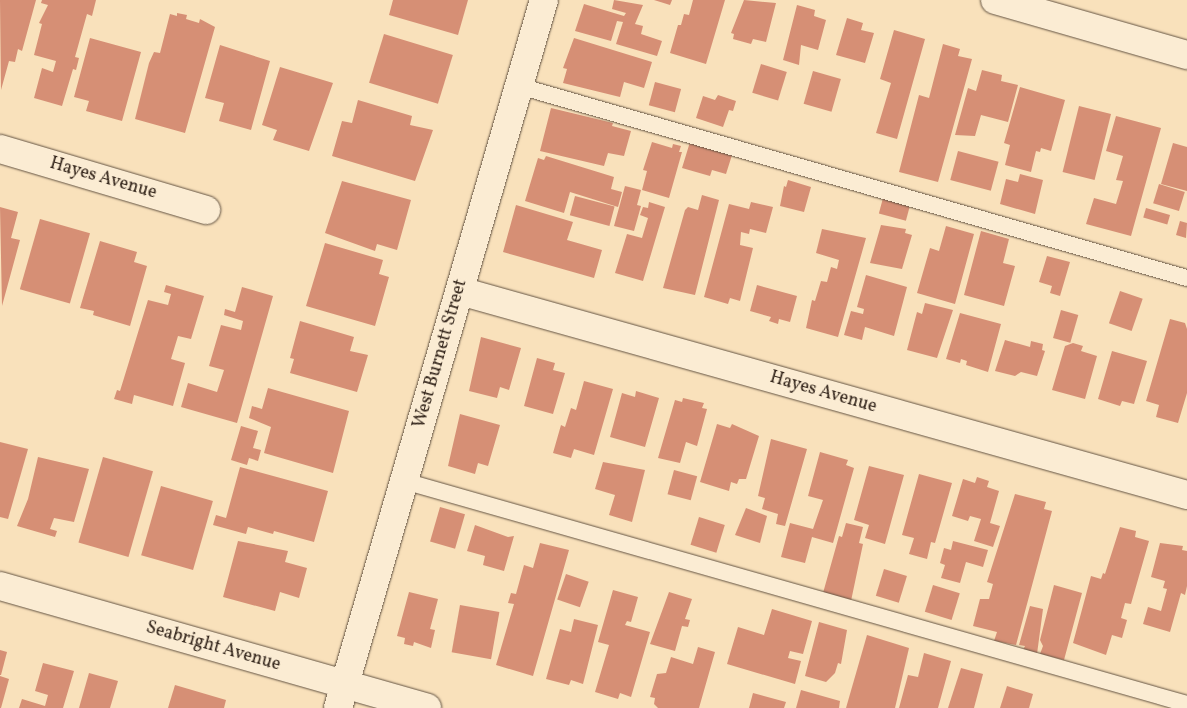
<!DOCTYPE html>
<html>
<head>
<meta charset="utf-8">
<style>
  body { margin:0 }
  #map { position:relative; width:1187px; height:708px; overflow:hidden; background:#f9e1bb; font-family:Vollkorn,serif }
  div>[style] { position:absolute }
  .building>* { inset:0; background:#d68f75; transform-origin:0 0 }
  .roads { filter:drop-shadow(0 0 1px #645443) drop-shadow(0 0 1px #645443) }
  .service>* { height:16px; margin:-8px; padding:0 8px; transform-origin:8px; border-radius:8px; background:#fbecd3 }
  .minor>* { height:28px; margin:-14px; padding:0 14px; transform-origin:14px; border-radius:14px; background:#fbecd3 }
  span { translate:-50% -50%; white-space:nowrap; text-align:center; line-height:1.15; -webkit-text-stroke:4px #fbecd3; paint-order:stroke }
  .street-label { font-size:18px; color:#33251b }
</style>
</head>
<body>
<div id="map">
  <div class="building">
    <div style="clip-path:polygon(0 0,36px 0,22px 51px,18px 49px,15px 62px,9px 61px,1px 90px)"></div>
    <div style="clip-path:polygon(42px 0,96px 0,92px 16px,87px 14px,75px 57px,79px 58px,76px 70px,73px 69px,62px 106px,34px 98px,42px 68px,53px 72px,56px 61px,34px 55px,42px 24px,39px 23px,48px 5px,41px 3px)"></div>
    <div style="clip-path:polygon(393px 0,468px 0,458px 35px,389px 15px)"></div>
    <div style="clip-path:polygon(614px 0,643px 5px,635px 24px,643px 26px,641px 34px,662px 41px,657px 56px,616px 44px,623px 22px,617px 21px,611px 41px,575px 31px,584px 4px,624px 16px,626px 13px,612px 9px)"></div>
    <div style="clip-path:polygon(654px 0,672px 0,670px 5px)"></div>
    <div style="clip-path:polygon(693px 0,725px 0,706px 64px,670px 53px,678px 25px,681px 25px,684px 14px,689px 15px)"></div>
    <div style="clip-path:polygon(744px 0,776px 3px,766px 42px,753px 39px,751px 44px,733px 39px,734px 34px,731px 33px)"></div>
    <div style="clip-path:polygon(797px 5px,815px 10px,814px 16px,826px 20px,818px 50px,801px 45px,799px 65px,783px 60px)"></div>
    <div style="clip-path:polygon(177px 13px,187px 15px,186px 19px,199px 23px,200px 19px,215px 27px,185px 133px,135px 119px,149px 63px,154px 52px,160px 53px,170px 14px,177px 16px)"></div>
    <div style="clip-path:polygon(847px 18px,863px 23px,861px 30px,874px 33px,865px 63px,836px 55px)"></div>
    <div style="clip-path:polygon(894px 30px,925px 39px,897px 139px,876px 133px,891px 83px,880px 79px)"></div>
    <div style="left:384px;top:34px;width:72px;height:51px;rotate:17deg"></div>
    <div style="clip-path:polygon(90px 38px,141px 52px,122px 121px,86px 111px,89px 101px,74px 97px)"></div>
    <div style="clip-path:polygon(574px 38px,652px 62px,644px 88px,624px 82px,620px 97px,563px 83px,567px 69px,563px 68px)"></div>
    <div style="clip-path:polygon(943px 44px,960px 49px,958px 56px,972px 59px,938px 182px,899px 172px,919px 95px,929px 98px)"></div>
    <div style="clip-path:polygon(220px 45px,270px 61px,251px 130px,219px 121px,224px 103px,205px 98px)"></div>
    <div style="left:761px;top:64px;width:27px;height:30px;rotate:17deg"></div>
    <div style="clip-path:polygon(280px 67px,333px 83px,309px 151px,273px 140px,277px 130px,262px 125px)"></div>
    <div style="clip-path:polygon(982px 70px,1002px 75px,1001px 81px,1018px 85px,1008px 122px,981px 115px,975px 136px,955px 135px,968px 88px,976px 91px)"></div>
    <div style="left:813px;top:71px;width:29px;height:34px;rotate:16deg"></div>
    <div style="left:655px;top:82px;width:27px;height:24px;rotate:15deg"></div>
    <div style="clip-path:polygon(1020px 87px,1065px 100px,1051px 151px,1041px 148px,1040px 152px,1036px 151px,1031px 172px,1005px 165px,1010px 145px,1004px 143px)"></div>
    <div style="clip-path:polygon(718px 95px,736px 101px,733px 111px,729px 110px,723px 127px,696px 118px,703px 96px,715px 100px)"></div>
    <div style="clip-path:polygon(358px 100px,412px 116px,410px 125px,433px 130px,415px 181px,332px 156px,342px 121px,352px 123px)"></div>
    <div style="left:1079px;top:106px;width:33px;height:68px;rotate:14deg"></div>
    <div style="clip-path:polygon(551px 108px,613px 123px,612px 126px,631px 131px,624px 156px,608px 153px,604px 166px,540px 151px)"></div>
    <div style="clip-path:polygon(1116px 116px,1161px 128px,1131px 236px,1086px 224px,1094px 198px,1116px 204px,1123px 181px,1116px 180px,1123px 156px,1106px 151px)"></div>
    <div style="clip-path:polygon(652px 142px,672px 148px,673px 144px,681px 146px,679px 152px,682px 152px,669px 198px,642px 190px,647px 171px,643px 170px)"></div>
    <div style="clip-path:polygon(690px 142px,732px 155px,726px 174px,712px 170px,710px 176px,682px 168px)"></div>
    <div style="clip-path:polygon(1173px 143px,1187px 147px,1187px 191px,1161px 184px)"></div>
    <div style="left:958px;top:151px;width:42px;height:30px;rotate:15deg"></div>
    <div style="clip-path:polygon(546px 156px,614px 177px,611px 189px,622px 192px,618px 207px,570px 192px,564px 213px,525px 201px,538px 158px,544px 160px)"></div>
    <div style="clip-path:polygon(1020px 174px,1043px 180px,1035px 214px,1000px 204px,1006px 179px,1018px 182px)"></div>
    <div style="clip-path:polygon(788px 180px,811px 187px,804px 212px,780px 206px,784px 186px,786px 187px)"></div>
    <div style="clip-path:polygon(342px 181px,411px 200px,397px 250px,377px 244px,375px 251px,325px 233px)"></div>
    <div style="left:1159px;top:184px;width:27px;height:20px;rotate:17deg"></div>
    <div style="clip-path:polygon(625px 186px,641px 190px,637px 205px,641px 206px,634px 231px,614px 226px)"></div>
    <div style="clip-path:polygon(702px 195px,719px 200px,695px 295px,663px 288px,685px 210px,688px 207px,698px 210px)"></div>
    <div style="left:575px;top:196px;width:41px;height:20px;rotate:15deg"></div>
    <div style="left:883px;top:198px;width:28px;height:16px;rotate:15deg"></div>
    <div style="clip-path:polygon(649px 202px,665px 207px,643px 281px,615px 273px,627px 234px,642px 238px,648px 218px,640px 215px,643px 207px,648px 208px)"></div>
    <div style="clip-path:polygon(751px 202px,773px 207px,766px 233px,750px 229px,749px 234px,741px 232px,740px 245px,753px 248px,740px 301px,730px 298px,728px 304px,704px 297px,729px 204px,749px 209px)"></div>
    <div style="clip-path:polygon(516px 205px,573px 222px,567px 240px,602px 250px,594px 278px,503px 252px)"></div>
    <div style="clip-path:polygon(0 207px,18px 212px,11px 238px,20px 240px,2px 306px)"></div>
    <div style="left:1146px;top:208px;width:25px;height:10px;rotate:16deg"></div>
    <div style="left:40px;top:219px;width:52px;height:73px;rotate:16deg"></div>
    <div style="clip-path:polygon(1180px 221px,1187px 223px,1186px 238px,1176px 235px)"></div>
    <div style="clip-path:polygon(881px 225px,906px 229px,905px 233px,912px 235px,902px 269px,870px 263px)"></div>
    <div style="clip-path:polygon(946px 226px,974px 234px,955px 304px,917px 293px,930px 248px,939px 251px)"></div>
    <div style="clip-path:polygon(822px 229px,866px 238px,838px 337px,806px 328px,812px 300px,815px 301px,821px 281px,827px 282px,831px 267px,837px 269px,839px 260px,816px 253px)"></div>
    <div style="clip-path:polygon(981px 231px,1009px 239px,1003px 263px,1015px 266px,1004px 306px,964px 295px)"></div>
    <div style="clip-path:polygon(100px 241px,137px 252px,134px 262px,147px 266px,130px 326px,93px 315px,94px 311px,80px 308px)"></div>
    <div style="clip-path:polygon(325px 243px,383px 260px,379px 274px,389px 277px,375px 326px,306px 306px)"></div>
    <div style="clip-path:polygon(1047px 256px,1070px 262px,1060px 296px,1050px 293px,1052px 286px,1039px 282px)"></div>
    <div style="clip-path:polygon(866px 275px,907px 287px,894px 336px,865px 327px,862px 340px,844px 335px,851px 311px,863px 314px,864px 309px,857px 307px)"></div>
    <div style="clip-path:polygon(166px 285px,204px 296px,191px 339px,178px 336px,171px 359px,185px 363px,173px 406px,134px 395px,132px 404px,114px 399px,117px 390px,120px 391px,148px 300px,168px 305px,171px 294px,164px 292px)"></div>
    <div style="clip-path:polygon(757px 285px,797px 296px,790px 322px,779px 319px,778px 324px,769px 321px,771px 317px,750px 311px)"></div>
    <div style="clip-path:polygon(242px 287px,273px 296px,237px 423px,181px 407px,188px 383px,217px 392px,224px 370px,209px 366px,221px 325px,241px 330px,243px 321px,224px 315px,225px 309px,235px 312px)"></div>
    <div style="left:1120px;top:291px;width:24px;height:34px;rotate:19deg"></div>
    <div style="clip-path:polygon(925px 303px,953px 310px,937px 358px,907px 350px,917px 312px,922px 314px)"></div>
    <div style="left:1061px;top:310px;width:18px;height:29px;rotate:16deg"></div>
    <div style="clip-path:polygon(960px 313px,1001px 324px,988px 372px,966px 365px,967px 361px,961px 359px,960px 363px,946px 359px)"></div>
    <div style="clip-path:polygon(1170px 319px,1185px 323px,1187px 329px,1187px 393px,1178px 423px,1156px 417px,1159px 405px,1146px 401px)"></div>
    <div style="clip-path:polygon(300px 321px,354px 337px,350px 351px,368px 355px,357px 392px,290px 373px,294px 359px,290px 358px)"></div>
    <div style="clip-path:polygon(481px 337px,521px 348px,509px 390px,500px 387px,497px 398px,469px 391px)"></div>
    <div style="clip-path:polygon(1005px 340px,1030px 347px,1031px 341px,1043px 344px,1042px 350px,1045px 351px,1037px 376px,1021px 372px,1015px 376px,995px 371px)"></div>
    <div style="clip-path:polygon(1073px 343px,1083px 346px,1081px 351px,1097px 356px,1085px 399px,1052px 390px,1065px 346px)"></div>
    <div style="clip-path:polygon(1112px 351px,1147px 361px,1134px 404px,1122px 401px,1120px 406px,1098px 399px)"></div>
    <div style="clip-path:polygon(537px 358px,555px 363px,553px 370px,565px 373px,553px 414px,524px 406px)"></div>
    <div style="clip-path:polygon(584px 381px,613px 389px,594px 455px,574px 449px,571px 458px,553px 453px,561px 425px,565px 427px,571px 408px,576px 410px)"></div>
    <div style="clip-path:polygon(268px 388px,349px 411px,333px 473px,264px 453px,271px 427px,249px 418px,252px 406px,262px 409px)"></div>
    <div style="clip-path:polygon(636px 391px,659px 398px,645px 447px,610px 437px,622px 393px,635px 397px)"></div>
    <div style="clip-path:polygon(683px 398px,704px 403px,702px 408px,707px 409px,697px 446px,686px 442px,680px 463px,658px 458px,675px 400px,682px 402px)"></div>
    <div style="clip-path:polygon(460px 414px,500px 425px,488px 466px,478px 463px,475px 474px,448px 466px)"></div>
    <div style="clip-path:polygon(717px 424px,730px 428px,732px 424px,759px 436px,746px 479px,739px 479px,737px 484px,731px 482px,729px 491px,700px 482px)"></div>
    <div style="clip-path:polygon(241px 426px,258px 431px,253px 448px,261px 450px,258px 461px,249px 458px,247px 465px,231px 460px)"></div>
    <div style="clip-path:polygon(771px 439px,807px 449px,785px 526px,776px 524px,778px 514px,762px 509px,765px 498px,758px 496px)"></div>
    <div style="clip-path:polygon(0 442px,28px 449px,8px 519px,0 517px)"></div>
    <div style="clip-path:polygon(820px 452px,848px 460px,846px 465px,854px 468px,833px 543px,812px 537px,805px 563px,781px 557px,790px 523px,813px 529px,823px 500px,808px 496px)"></div>
    <div style="clip-path:polygon(38px 457px,89px 469px,74px 522px,54px 518px,50px 529px,57px 531px,55px 537px,17px 526px,28px 499px)"></div>
    <div style="left:103px;top:457px;width:52px;height:89px;rotate:16deg"></div>
    <div style="clip-path:polygon(603px 462px,645px 470px,632px 522px,609px 515px,615px 495px,595px 489px)"></div>
    <div style="clip-path:polygon(869px 466px,904px 475px,885px 544px,865px 538px,869px 525px,854px 520px)"></div>
    <div style="clip-path:polygon(240px 467px,328px 491px,314px 542px,274px 531px,273px 534px,248px 527px,246px 534px,213px 525px,216px 515px,226px 518px)"></div>
    <div style="left:674px;top:470px;width:24px;height:25px;rotate:15deg"></div>
    <div style="clip-path:polygon(919px 474px,952px 483px,935px 543px,931px 542px,927px 559px,909px 554px,914px 538px,902px 535px)"></div>
    <div style="clip-path:polygon(977px 477px,989px 481px,987px 487px,999px 491px,990px 523px,1000px 526px,993px 547px,974px 541px,981px 519px,970px 516px,968px 521px,952px 516px,963px 479px,975px 483px)"></div>
    <div style="left:161px;top:486px;width:54px;height:72px;rotate:16deg"></div>
    <div style="clip-path:polygon(1015px 494px,1046px 502px,1044px 509px,1052px 511px,1016px 645px,994px 641px,997px 632px,973px 626px,980px 599px,989px 599px,993px 584px,987px 582px)"></div>
    <div style="left:440px;top:507px;width:26px;height:36px;rotate:16deg"></div>
    <div style="clip-path:polygon(746px 508px,767px 516px,760px 543px,735px 535px)"></div>
    <div style="left:699px;top:517px;width:27px;height:29px;rotate:17deg"></div>
    <div style="clip-path:polygon(846px 523px,863px 527px,859px 543px,863px 544px,851px 601px,823px 593px,839px 536px,842px 537px)"></div>
    <div style="clip-path:polygon(475px 525px,508px 537px,514px 536px,504px 571px,483px 565px,485px 556px,467px 551px)"></div>
    <div style="clip-path:polygon(1120px 527px,1136px 531px,1135px 537px,1149px 541px,1131px 604px,1125px 603px,1121px 618px,1127px 620px,1122px 638px,1112px 635px,1106px 655px,1073px 643px,1091px 576px,1101px 579px,1103px 573px,1105px 574px)"></div>
    <div style="clip-path:polygon(238px 541px,288px 551px,285px 562px,307px 568px,299px 598px,280px 592px,275px 611px,223px 597px)"></div>
    <div style="clip-path:polygon(953px 541px,988px 550px,983px 567px,966px 562px,960px 583px,941px 578px,945px 565px,940px 563px,944px 548px,951px 550px)"></div>
    <div style="clip-path:polygon(540px 543px,569px 550px,533px 676px,496px 665px,514px 604px,508px 603px,511px 593px,516px 594px,524px 565px,533px 568px)"></div>
    <div style="clip-path:polygon(1160px 543px,1183px 546px,1182px 550px,1187px 551px,1187px 586px,1185px 595px,1181px 593px,1170px 632px,1143px 624px,1148px 607px,1161px 611px,1167px 589px,1163px 588px,1165px 581px,1151px 577px)"></div>
    <div style="left:884px;top:569px;width:24px;height:28px;rotate:17deg"></div>
    <div style="left:566px;top:574px;width:24px;height:27px;rotate:19deg"></div>
    <div style="left:933px;top:585px;width:28px;height:28px;rotate:17deg"></div>
    <div style="clip-path:polygon(1054px 585px,1082px 593px,1064px 660px,1040px 654px,1043px 646px,1040px 640px)"></div>
    <div style="clip-path:polygon(613px 590px,638px 597px,631px 622px,627px 621px,625px 625px,650px 632px,631px 697px,620px 693px,618px 699px,595px 692px,609px 645px,598px 642px)"></div>
    <div style="clip-path:polygon(409px 592px,438px 599px,430px 629px,435px 630px,431px 648px,414px 642px,413px 646px,404px 644px,405px 638px,397px 636px)"></div>
    <div style="clip-path:polygon(669px 592px,692px 599px,685px 619px,690px 620px,688px 627px,682px 626px,675px 651px,650px 644px)"></div>
    <div style="left:460px;top:605px;width:40px;height:48px;rotate:10deg"></div>
    <div style="clip-path:polygon(1030px 606px,1043px 609px,1037px 654px,1023px 650px,1025px 646px,1019px 645px)"></div>
    <div style="clip-path:polygon(772px 609px,812px 621px,803px 654px,790px 651px,788px 658px,801px 661px,795px 684px,727px 664px,738px 627px,764px 635px)"></div>
    <div style="clip-path:polygon(574px 619px,598px 625px,583px 684px,571px 680px,569px 685px,546px 679px,560px 629px,571px 632px)"></div>
    <div style="clip-path:polygon(819px 622px,847px 630px,841px 664px,838px 663px,835px 673px,826px 682px,805px 676px)"></div>
    <div style="clip-path:polygon(867px 635px,909px 648px,895px 708px,846px 708px)"></div>
    <div style="clip-path:polygon(698px 647px,715px 652px,699px 708px,658px 708px,654px 704px,655px 698px,650px 697px,657px 674px,666px 673px,671px 657px,693px 664px)"></div>
    <div style="clip-path:polygon(0 650px,7px 652px,1px 675px,0 675px)"></div>
    <div style="clip-path:polygon(924px 653px,951px 661px,938px 708px,899px 708px,908px 675px,918px 677px)"></div>
    <div style="clip-path:polygon(43px 663px,74px 671px,63px 708px,19px 708px,22px 699px,45px 706px,48px 695px,35px 691px)"></div>
    <div style="clip-path:polygon(961px 668px,983px 674px,974px 708px,948px 708px)"></div>
    <div style="clip-path:polygon(89px 673px,118px 681px,110px 708px,79px 708px)"></div>
    <div style="clip-path:polygon(0 676px,9px 679px,1px 708px,0 708px)"></div>
    <div style="clip-path:polygon(175px 685px,226px 700px,224px 708px,168px 708px)"></div>
    <div style="clip-path:polygon(1007px 686px,1033px 694px,1029px 708px,1000px 708px)"></div>
    <div style="clip-path:polygon(801px 690px,840px 701px,839px 708px,796px 708px)"></div>
    <div style="clip-path:polygon(753px 693px,786px 702px,784px 708px,749px 708px)"></div>
  </div>
  <div class="roads">
    <div class="service">
      <div style="left:519px;top:86px;width:695px;rotate:16.04deg"></div>
      <div style="left:404px;top:481px;width:814px;rotate:15.9deg"></div>
    </div>
    <div class="minor">
      <div style="left:995px;top:0;width:200px;rotate:16deg"></div>
      <div style="left:0;top:149px;width:215px;rotate:16.5deg"></div>
      <div style="left:460px;top:291px;width:755px;rotate:15.67deg"></div>
      <div style="left:0;top:586px;width:444px;rotate:15.9deg"></div>
      <div style="left:338px;top:708px;width:737px;rotate:-73.78deg"></div>
    </div>
  </div>
  <div class="street-label">
    <span style="left:103px;top:179px;rotate:16deg">Hayes Avenue</span>
    <span style="left:441px;top:354px;rotate:-74deg">West Burnett Street</span>
    <span style="left:823px;top:393px;rotate:16deg">Hayes Avenue</span>
    <span style="left:213px;top:647px;rotate:16deg">Seabright Avenue</span>
  </div>
</div>
</body>
</html>
